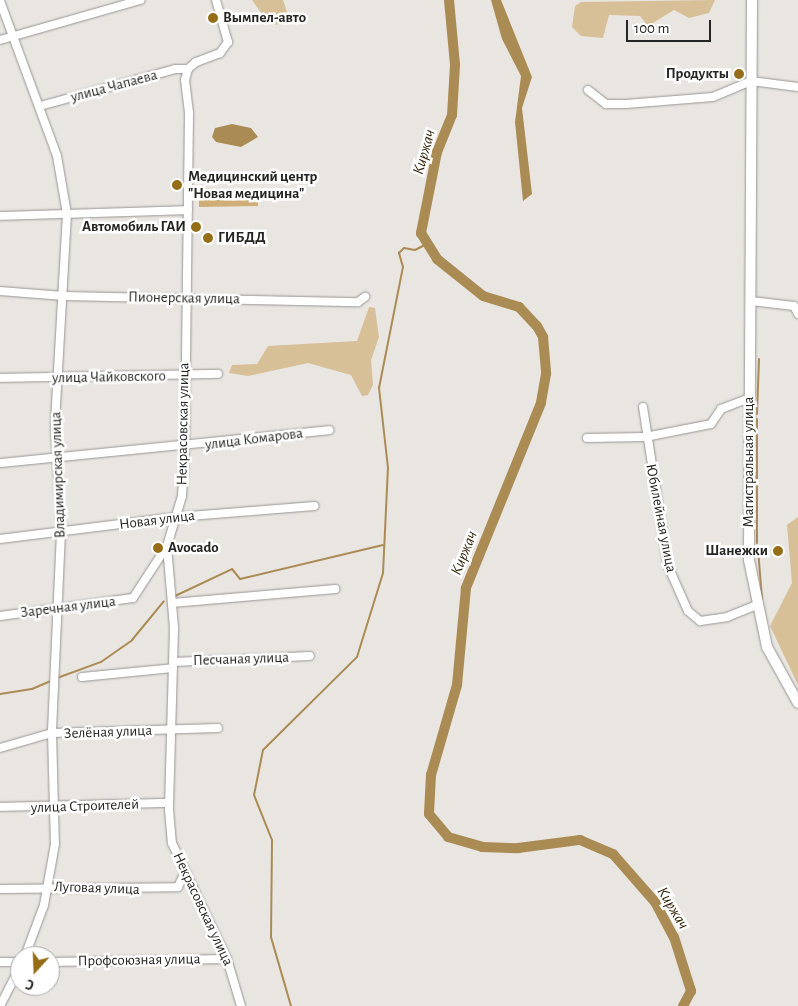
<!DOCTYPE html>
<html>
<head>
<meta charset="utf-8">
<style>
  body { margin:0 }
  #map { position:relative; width:798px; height:1006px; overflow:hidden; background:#e9e6e2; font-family:"Alegreya Sans",sans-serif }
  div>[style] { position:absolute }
  .green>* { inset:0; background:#d7bf97 }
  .water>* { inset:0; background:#aa8b54 }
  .stream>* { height:2px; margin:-1px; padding:0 1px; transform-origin:1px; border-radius:1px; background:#aa8b54 }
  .river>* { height:10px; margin:-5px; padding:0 5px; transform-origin:5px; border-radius:5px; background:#aa8b54 }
  .building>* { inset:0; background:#ceae76 }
  .roads { filter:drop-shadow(0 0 1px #989592) drop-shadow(0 0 1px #989592) }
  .minor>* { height:8px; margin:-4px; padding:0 4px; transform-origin:4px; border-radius:4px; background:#fff }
  .major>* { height:10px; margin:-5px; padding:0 5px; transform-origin:5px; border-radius:5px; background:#fff }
  .dots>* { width:14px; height:14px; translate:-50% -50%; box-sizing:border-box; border:2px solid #fff; border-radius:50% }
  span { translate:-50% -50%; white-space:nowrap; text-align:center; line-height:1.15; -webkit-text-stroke:5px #fff; paint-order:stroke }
  .poi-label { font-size:15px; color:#252523; font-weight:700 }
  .left { translate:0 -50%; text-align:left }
  .right { translate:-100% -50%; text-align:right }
  .street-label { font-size:15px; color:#252523 }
  .water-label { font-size:16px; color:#35270d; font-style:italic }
  .north { position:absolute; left:10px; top:946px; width:50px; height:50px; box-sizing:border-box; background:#fff; border:1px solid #a8a8a7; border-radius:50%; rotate:200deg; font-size:14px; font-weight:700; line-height:20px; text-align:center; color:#252523 }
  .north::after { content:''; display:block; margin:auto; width:18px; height:22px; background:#956d17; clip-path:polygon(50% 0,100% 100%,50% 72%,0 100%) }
  .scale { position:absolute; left:626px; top:20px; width:85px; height:22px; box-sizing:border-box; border:2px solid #252523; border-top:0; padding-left:6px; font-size:15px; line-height:18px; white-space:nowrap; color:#252523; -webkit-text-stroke:4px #fff; paint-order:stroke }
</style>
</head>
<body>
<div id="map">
  <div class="green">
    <div style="clip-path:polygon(252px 0,283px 0,289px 18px,276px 25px,269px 24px)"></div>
    <div style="clip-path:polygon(715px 0,709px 13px,689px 18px,674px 10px,648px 26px,640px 16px,609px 15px,603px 38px,581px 36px,572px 27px,575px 6px,581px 2px)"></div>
    <div style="clip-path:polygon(369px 307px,375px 308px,379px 337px,371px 360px,373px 385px,368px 395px,362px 396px,351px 375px,308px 363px,248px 376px,229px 373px,232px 365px,257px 364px,268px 346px,357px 341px)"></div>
    <div style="clip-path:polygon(798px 517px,798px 685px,770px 626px,792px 583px,787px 525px)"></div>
  </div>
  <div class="water">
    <div style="clip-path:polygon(491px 0,501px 0,532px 77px,522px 108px,532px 194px,523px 201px,515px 122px,521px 76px,502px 39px)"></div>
    <div style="clip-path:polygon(232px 124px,251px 128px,258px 137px,241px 147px,216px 142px,212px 137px,215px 128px)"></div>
  </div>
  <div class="stream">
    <div style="left:757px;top:414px;width:55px;rotate:-87.9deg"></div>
    <div style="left:757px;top:419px;width:124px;rotate:90deg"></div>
    <div style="left:758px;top:549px;width:50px;rotate:85.4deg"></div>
    <div style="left:175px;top:596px;width:63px;rotate:-25.3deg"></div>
    <div style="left:232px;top:569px;width:13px;rotate:51deg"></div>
    <div style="left:240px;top:579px;width:147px;rotate:-13.4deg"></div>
    <div style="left:57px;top:678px;width:47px;rotate:-20deg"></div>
    <div style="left:101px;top:662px;width:38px;rotate:-35deg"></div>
    <div style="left:132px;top:640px;width:50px;rotate:-50.6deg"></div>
    <div style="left:0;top:694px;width:32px;rotate:-9deg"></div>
    <div style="left:32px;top:689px;width:21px;rotate:-23deg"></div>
    <div style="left:291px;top:1006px;width:72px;rotate:-106.2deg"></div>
    <div style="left:271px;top:937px;width:97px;rotate:-89.4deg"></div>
    <div style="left:272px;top:840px;width:48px;rotate:-111.8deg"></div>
    <div style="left:254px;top:795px;width:46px;rotate:-78.7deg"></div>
    <div style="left:263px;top:750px;width:132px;rotate:-44.7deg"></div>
    <div style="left:357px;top:657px;width:88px;rotate:-72.8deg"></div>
    <div style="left:383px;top:573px;width:105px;rotate:-87.3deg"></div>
    <div style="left:388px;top:468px;width:81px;rotate:-96.4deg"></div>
    <div style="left:379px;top:388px;width:123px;rotate:-78.8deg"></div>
    <div style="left:403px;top:267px;width:15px;rotate:-106deg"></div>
    <div style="left:399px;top:253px;width:7px;rotate:-45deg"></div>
    <div style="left:404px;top:248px;width:11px;rotate:10deg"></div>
    <div style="left:415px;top:250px;width:11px;rotate:-27deg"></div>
  </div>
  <div class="river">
    <div style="left:449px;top:0;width:65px;rotate:84.7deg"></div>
    <div style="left:455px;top:65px;width:50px;rotate:93.4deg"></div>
    <div style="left:452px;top:115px;width:40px;rotate:112deg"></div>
    <div style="left:437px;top:152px;width:83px;rotate:101.2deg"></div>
    <div style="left:421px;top:233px;width:31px;rotate:58deg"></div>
    <div style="left:437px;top:259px;width:59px;rotate:38.8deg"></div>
    <div style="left:483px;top:296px;width:38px;rotate:17deg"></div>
    <div style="left:519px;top:307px;width:26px;rotate:47deg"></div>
    <div style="left:537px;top:326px;width:13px;rotate:61deg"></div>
    <div style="left:543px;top:337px;width:37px;rotate:85deg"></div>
    <div style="left:546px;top:374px;width:29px;rotate:100deg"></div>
    <div style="left:541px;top:403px;width:200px;rotate:112.1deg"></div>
    <div style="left:466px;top:588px;width:97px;rotate:95.3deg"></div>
    <div style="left:457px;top:685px;width:94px;rotate:106.1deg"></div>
    <div style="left:431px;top:775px;width:39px;rotate:93deg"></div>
    <div style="left:429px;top:814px;width:30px;rotate:50deg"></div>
    <div style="left:448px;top:837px;width:35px;rotate:16deg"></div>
    <div style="left:482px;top:847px;width:36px;rotate:2deg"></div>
    <div style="left:518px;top:848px;width:63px;rotate:-7.4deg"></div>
    <div style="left:580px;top:840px;width:36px;rotate:23deg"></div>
    <div style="left:613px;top:854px;width:64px;rotate:48.8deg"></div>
    <div style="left:655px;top:902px;width:40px;rotate:62deg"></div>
    <div style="left:674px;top:937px;width:57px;rotate:72.5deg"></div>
    <div style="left:691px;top:991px;width:17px;rotate:118deg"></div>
  </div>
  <div class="building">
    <div style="clip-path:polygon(213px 188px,213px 195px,258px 192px,258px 206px,199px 207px,199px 189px)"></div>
  </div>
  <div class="roads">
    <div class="minor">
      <div style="left:216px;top:0;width:44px;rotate:74.1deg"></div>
      <div style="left:228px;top:42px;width:14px;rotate:126deg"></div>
      <div style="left:220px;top:53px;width:26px;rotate:159deg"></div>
      <div style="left:196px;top:62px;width:11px;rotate:139deg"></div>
      <div style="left:188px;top:69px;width:11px;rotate:105deg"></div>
      <div style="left:185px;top:80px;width:33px;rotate:83deg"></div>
      <div style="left:189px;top:113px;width:334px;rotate:90.7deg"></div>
      <div style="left:185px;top:447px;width:49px;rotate:93.5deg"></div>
      <div style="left:182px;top:496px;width:52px;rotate:106.7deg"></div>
      <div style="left:167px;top:546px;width:82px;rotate:85.1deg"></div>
      <div style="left:174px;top:628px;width:182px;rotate:91.6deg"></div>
      <div style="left:169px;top:810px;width:33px;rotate:85deg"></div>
      <div style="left:172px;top:843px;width:128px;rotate:64.6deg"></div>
      <div style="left:227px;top:959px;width:49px;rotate:73.4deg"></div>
      <div style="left:0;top:1px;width:165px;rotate:69.8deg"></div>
      <div style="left:57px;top:156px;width:59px;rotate:80.2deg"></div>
      <div style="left:67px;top:214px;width:210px;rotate:93.3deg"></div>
      <div style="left:55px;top:424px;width:108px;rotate:86.8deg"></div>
      <div style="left:61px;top:532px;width:201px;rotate:92.6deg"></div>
      <div style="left:52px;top:733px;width:111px;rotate:88.5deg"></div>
      <div style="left:55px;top:844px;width:62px;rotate:100.2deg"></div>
      <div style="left:44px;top:905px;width:54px;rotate:110.4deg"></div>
      <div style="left:0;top:40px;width:146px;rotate:-15.9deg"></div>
      <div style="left:588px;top:90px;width:23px;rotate:38deg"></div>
      <div style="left:606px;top:104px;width:20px"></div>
      <div style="left:626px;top:104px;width:87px;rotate:-4.6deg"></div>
      <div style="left:713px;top:97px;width:41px;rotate:-22.8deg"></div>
      <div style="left:751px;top:81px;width:47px;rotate:7.3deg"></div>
      <div style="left:40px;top:106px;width:140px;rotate:-15.3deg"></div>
      <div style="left:175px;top:69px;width:13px"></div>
      <div style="left:0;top:216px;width:188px;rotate:-1.8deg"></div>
      <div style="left:0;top:291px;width:64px;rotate:4.5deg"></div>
      <div style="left:64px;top:296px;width:294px;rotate:1.2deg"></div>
      <div style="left:358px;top:302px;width:9px;rotate:-36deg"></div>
      <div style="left:751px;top:301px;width:43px;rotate:6.6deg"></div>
      <div style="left:794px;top:306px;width:9px;rotate:63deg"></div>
      <div style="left:0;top:378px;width:218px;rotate:-1.1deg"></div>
      <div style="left:643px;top:407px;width:161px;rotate:81.1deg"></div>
      <div style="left:668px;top:566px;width:49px;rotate:66deg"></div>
      <div style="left:688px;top:611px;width:16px;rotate:40deg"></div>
      <div style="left:700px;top:621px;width:27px;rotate:-8deg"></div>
      <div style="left:727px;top:617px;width:32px;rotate:-22deg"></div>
      <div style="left:587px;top:438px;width:58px;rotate:-1deg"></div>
      <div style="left:645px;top:437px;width:67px;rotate:-11.1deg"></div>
      <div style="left:711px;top:424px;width:18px;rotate:-56deg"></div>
      <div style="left:721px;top:409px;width:31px;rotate:-21deg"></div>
      <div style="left:0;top:463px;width:331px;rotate:-5.7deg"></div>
      <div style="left:0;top:539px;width:178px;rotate:-7.1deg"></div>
      <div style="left:177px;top:517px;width:138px;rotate:-4.6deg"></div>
      <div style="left:172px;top:603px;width:164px;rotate:-4.9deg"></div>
      <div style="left:0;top:616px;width:134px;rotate:-7.7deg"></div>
      <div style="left:133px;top:598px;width:62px;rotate:-56.8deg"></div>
      <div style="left:173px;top:662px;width:137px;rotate:-2.5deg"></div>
      <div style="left:82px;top:677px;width:91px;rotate:-5.6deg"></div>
      <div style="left:0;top:748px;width:54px;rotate:-16.1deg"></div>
      <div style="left:52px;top:733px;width:166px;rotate:-1.7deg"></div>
      <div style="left:0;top:807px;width:169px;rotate:-1.4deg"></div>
      <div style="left:0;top:889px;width:178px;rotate:-0.6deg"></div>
      <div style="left:178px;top:887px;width:17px;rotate:-65deg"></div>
      <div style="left:0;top:962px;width:20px"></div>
      <div style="left:50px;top:962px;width:177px;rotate:-1deg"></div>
      <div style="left:0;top:1006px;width:44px;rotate:-62.9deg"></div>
    </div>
    <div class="major">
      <div style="left:752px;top:0;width:560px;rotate:90.31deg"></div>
      <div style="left:749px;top:560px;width:89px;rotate:78.3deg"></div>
      <div style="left:767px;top:647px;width:64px;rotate:61deg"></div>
    </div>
  </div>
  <div class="dots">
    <div style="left:213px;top:18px;background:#956d17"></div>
    <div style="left:739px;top:74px;background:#956d17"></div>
    <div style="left:177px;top:185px;background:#956d17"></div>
    <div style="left:196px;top:227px;background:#956d17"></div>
    <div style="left:208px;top:238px;background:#956d17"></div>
    <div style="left:158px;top:548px;background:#956d17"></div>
    <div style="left:778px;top:551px;background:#956d17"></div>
  </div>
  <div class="poi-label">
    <span class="left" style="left:223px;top:18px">Вымпел-авто</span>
    <span class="right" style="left:729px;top:74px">Продукты</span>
    <span class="left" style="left:188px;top:185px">Медицинский центр<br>"Новая медицина"</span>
    <span class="right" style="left:186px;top:227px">Автомобиль ГАИ</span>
    <span class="left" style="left:218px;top:238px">ГИБДД</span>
    <span class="left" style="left:168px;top:548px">Avocado</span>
    <span class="right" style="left:768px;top:551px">Шанежки</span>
  </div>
  <div class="street-label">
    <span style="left:114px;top:86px;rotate:-15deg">улица Чапаева</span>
    <span style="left:184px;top:298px;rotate:1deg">Пионерская улица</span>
    <span style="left:109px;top:377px;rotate:-1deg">улица Чайковского</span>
    <span style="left:183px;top:424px;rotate:-89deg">Некрасовская улица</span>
    <span style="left:254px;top:439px;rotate:-7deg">улица Комарова</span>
    <span style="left:749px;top:462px;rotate:-90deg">Магистральная улица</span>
    <span style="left:58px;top:475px;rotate:-92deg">Владимирская улица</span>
    <span style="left:661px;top:518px;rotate:79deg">Юбилейная улица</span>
    <span style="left:157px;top:520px;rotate:-7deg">Новая улица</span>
    <span style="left:68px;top:607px;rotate:-7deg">Заречная улица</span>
    <span style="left:241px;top:659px;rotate:-2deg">Песчаная улица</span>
    <span style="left:108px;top:732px;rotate:-2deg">Зелёная улица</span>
    <span style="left:85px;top:806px;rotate:-2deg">улица Строителей</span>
    <span style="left:97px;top:888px;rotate:2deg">Луговая улица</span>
    <span style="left:203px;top:909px;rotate:65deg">Некрасовская улица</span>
    <span style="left:139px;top:960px;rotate:-1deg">Профсоюзная улица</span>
  </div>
  <div class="water-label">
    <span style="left:424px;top:152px;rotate:-74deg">Киржач</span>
    <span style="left:464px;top:553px;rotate:-68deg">Киржач</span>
    <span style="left:673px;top:908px;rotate:59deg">Киржач</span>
  </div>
  <div class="north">С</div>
  <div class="scale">100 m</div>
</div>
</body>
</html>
